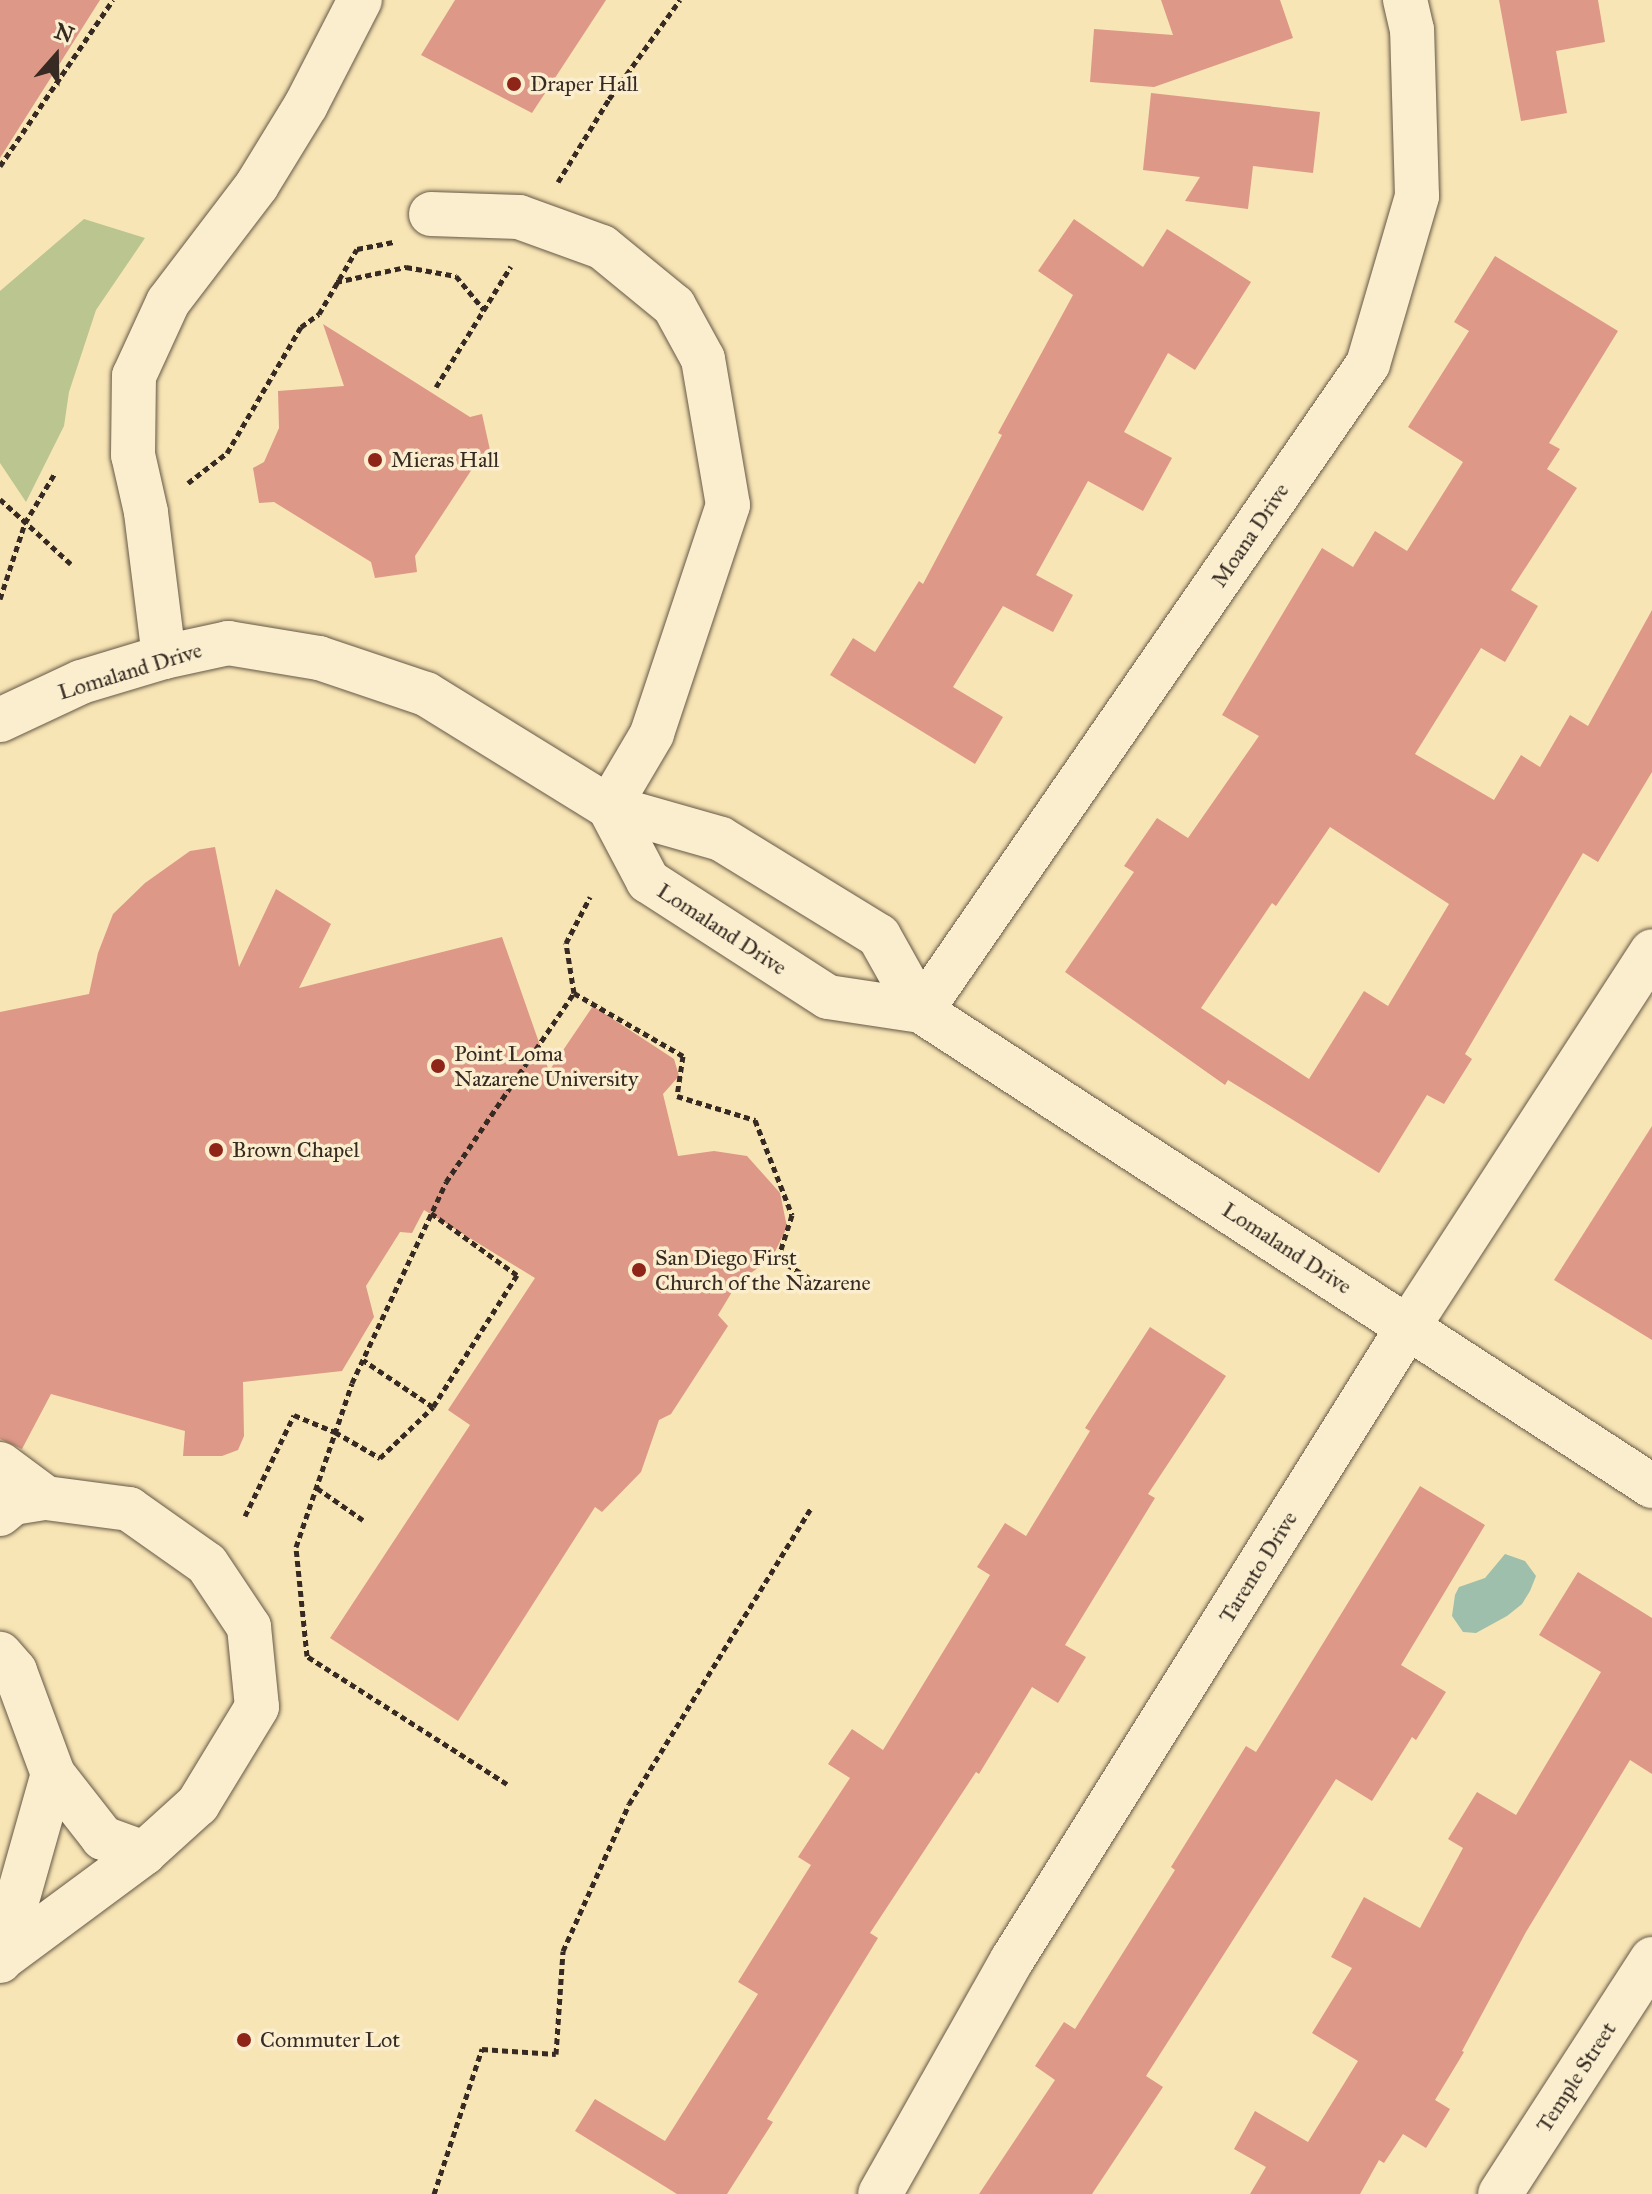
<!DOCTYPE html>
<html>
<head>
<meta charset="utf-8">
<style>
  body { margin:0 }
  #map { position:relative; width:1652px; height:2194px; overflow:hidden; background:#f8e5b5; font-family:"IM FELL Great Primer",serif }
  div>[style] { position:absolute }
  .green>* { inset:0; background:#bac590 }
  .water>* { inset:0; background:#9dbfab }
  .building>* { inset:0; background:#dd9887 }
  .path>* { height:5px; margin-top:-2.5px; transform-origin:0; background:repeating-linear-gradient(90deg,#362a22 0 6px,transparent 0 10px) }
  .roads { filter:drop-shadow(0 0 2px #665947) drop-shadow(0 0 2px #665947) }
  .minor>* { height:44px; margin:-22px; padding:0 22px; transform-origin:22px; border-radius:22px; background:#faeecf }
  .dots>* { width:22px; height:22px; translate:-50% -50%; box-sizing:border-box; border:4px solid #faeecf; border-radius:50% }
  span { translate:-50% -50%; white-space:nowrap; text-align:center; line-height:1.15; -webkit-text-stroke:7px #faeecf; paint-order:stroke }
  .poi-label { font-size:22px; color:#362a22 }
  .left { translate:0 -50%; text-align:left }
  .street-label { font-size:22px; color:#362a22 }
  .north { position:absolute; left:16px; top:16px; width:80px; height:80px; -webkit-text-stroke:6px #faeecf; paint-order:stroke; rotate:20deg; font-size:22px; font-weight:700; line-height:32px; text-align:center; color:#362a22 }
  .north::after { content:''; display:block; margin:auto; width:28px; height:36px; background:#362a22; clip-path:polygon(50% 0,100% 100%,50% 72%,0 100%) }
</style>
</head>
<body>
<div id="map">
  <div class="green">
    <div style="clip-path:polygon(84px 219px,145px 238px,96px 310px,69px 392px,64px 426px,26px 502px,0 463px,0 291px)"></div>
  </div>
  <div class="water">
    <div style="clip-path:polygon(1505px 1554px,1525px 1561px,1536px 1576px,1530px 1591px,1522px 1604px,1507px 1616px,1476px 1633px,1463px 1632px,1452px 1616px,1455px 1595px,1459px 1587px,1485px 1578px)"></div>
  </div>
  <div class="building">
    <div style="clip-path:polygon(0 0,100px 0,0 158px)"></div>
    <div style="clip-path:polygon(455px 0,606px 0,532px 113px,421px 55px)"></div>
    <div style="clip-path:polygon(1161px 0,1280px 0,1293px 38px,1154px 87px,1090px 82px,1094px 29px,1173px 35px)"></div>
    <div style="clip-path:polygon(1499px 0,1598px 0,1605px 42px,1556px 51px,1567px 113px,1521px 121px)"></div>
    <div style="clip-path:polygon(1151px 93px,1320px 112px,1313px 173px,1253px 166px,1248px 209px,1185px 201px,1200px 177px,1143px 170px)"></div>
    <div style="clip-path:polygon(1074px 219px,1143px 267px,1167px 229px,1251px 282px,1195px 370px,1168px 353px,1124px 432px,1172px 458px,1143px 511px,1088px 481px,1036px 575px,1073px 595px,1053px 632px,1003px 606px,953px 687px,1003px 717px,975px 764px,830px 675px,853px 638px,875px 652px,919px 581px,923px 584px,1002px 435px,998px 433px,1073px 295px,1038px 271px)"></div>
    <div style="clip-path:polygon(evenodd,1495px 256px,1618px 331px,1549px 443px,1560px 449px,1547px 469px,1577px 488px,1511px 590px,1538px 606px,1505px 662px,1481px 648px,1415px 754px,1494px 800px,1521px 755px,1540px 767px,1570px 715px,1588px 726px,1652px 610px,1652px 772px,1598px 862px,1583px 853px,1465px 1054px,1472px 1059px,1444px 1104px,1427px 1095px,1379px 1173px,1228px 1080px,1225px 1085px,1065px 972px,1134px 872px,1124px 866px,1157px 818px,1188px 838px,1259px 736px,1222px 715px,1322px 548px,1353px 567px,1375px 531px,1407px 551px,1463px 462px,1408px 427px,1469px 331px,1454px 322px,1495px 256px,1330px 827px,1449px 904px,1388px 1006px,1364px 991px,1309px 1079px,1201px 1008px,1272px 903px,1276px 906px,1330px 827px)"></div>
    <div style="clip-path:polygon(323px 324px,470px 417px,482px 414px,492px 459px,478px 460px,415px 556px,417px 572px,375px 578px,371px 562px,274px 502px,259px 503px,253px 468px,264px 462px,279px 428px,278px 391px,344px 386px)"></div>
    <div style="clip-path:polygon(215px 847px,239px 967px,276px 889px,331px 924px,299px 988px,502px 937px,549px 1071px,593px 1006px,674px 1059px,679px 1076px,663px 1094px,678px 1156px,714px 1151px,747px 1156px,780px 1193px,787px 1227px,772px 1258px,738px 1282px,718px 1315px,728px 1326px,671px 1414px,659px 1420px,641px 1472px,602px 1512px,595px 1507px,458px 1721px,330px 1638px,470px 1425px,448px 1410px,535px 1278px,424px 1210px,412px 1233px,400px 1232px,366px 1286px,374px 1317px,342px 1371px,243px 1382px,244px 1436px,238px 1450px,222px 1456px,183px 1456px,185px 1431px,51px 1394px,22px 1449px,0 1439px,0 1012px,89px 994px,98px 953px,113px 914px,145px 883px,190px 851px)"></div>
    <div style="clip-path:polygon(1652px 1126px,1652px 1340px,1554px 1280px)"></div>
    <div style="clip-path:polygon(1150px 1327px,1226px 1376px,1148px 1494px,1155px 1498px,1065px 1645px,1086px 1657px,1058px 1703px,1032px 1687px,979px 1774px,976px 1772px,870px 1933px,878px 1938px,767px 2119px,773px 2122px,727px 2194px,677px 2194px,575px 2131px,595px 2099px,665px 2141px,758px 1994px,738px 1982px,811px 1865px,798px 1857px,850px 1778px,828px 1764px,852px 1729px,883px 1750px,990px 1575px,977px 1567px,1005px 1523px,1026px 1536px,1090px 1431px,1085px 1428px)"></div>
    <div style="clip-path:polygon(1420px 1486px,1485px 1525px,1401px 1665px,1446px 1692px,1416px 1740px,1412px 1737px,1372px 1801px,1336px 1779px,1146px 2076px,1163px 2087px,1092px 2194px,979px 2194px,1055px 2080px,1035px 2066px,1064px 2022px,1075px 2029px,1175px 1870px,1171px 1867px,1246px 1746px,1256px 1752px)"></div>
    <div style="clip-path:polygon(1578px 1572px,1652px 1618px,1652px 1774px,1630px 1760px,1526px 1932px,1462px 2051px,1464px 2052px,1435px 2100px,1450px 2109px,1426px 2148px,1403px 2134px,1384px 2163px,1379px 2160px,1360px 2194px,1250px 2194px,1266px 2167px,1234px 2149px,1255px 2111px,1308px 2142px,1358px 2061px,1312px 2033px,1352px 1968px,1331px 1957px,1364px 1897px,1420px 1928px,1463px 1848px,1448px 1839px,1477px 1792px,1516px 1815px,1601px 1672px,1539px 1635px)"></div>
  </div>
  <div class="path">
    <div style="left:0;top:166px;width:201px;rotate:-55.8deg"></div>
    <div style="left:558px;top:182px;width:97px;rotate:-58.4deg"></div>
    <div style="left:609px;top:99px;width:122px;rotate:-54.4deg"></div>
    <div style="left:336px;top:282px;width:72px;rotate:-12.1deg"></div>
    <div style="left:406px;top:267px;width:51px;rotate:10.2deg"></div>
    <div style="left:456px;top:276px;width:44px;rotate:50.5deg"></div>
    <div style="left:436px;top:387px;width:142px;rotate:-58.2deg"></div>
    <div style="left:188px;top:483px;width:49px;rotate:-37.6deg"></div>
    <div style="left:227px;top:453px;width:146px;rotate:-59.6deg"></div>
    <div style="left:301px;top:327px;width:22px;rotate:-36deg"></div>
    <div style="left:319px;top:314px;width:75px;rotate:-59.7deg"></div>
    <div style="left:357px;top:249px;width:37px;rotate:-11deg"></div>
    <div style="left:0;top:499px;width:96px;rotate:42.5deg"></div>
    <div style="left:0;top:599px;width:80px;rotate:-71.8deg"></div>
    <div style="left:25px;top:523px;width:58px;rotate:-59deg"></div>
    <div style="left:574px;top:993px;width:126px;rotate:30deg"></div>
    <div style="left:683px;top:1056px;width:40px;rotate:98.5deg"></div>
    <div style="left:677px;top:1096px;width:82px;rotate:17.1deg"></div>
    <div style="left:755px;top:1120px;width:102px;rotate:68.7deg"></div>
    <div style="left:792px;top:1215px;width:46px;rotate:107.7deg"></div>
    <div style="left:778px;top:1259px;width:60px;rotate:31.3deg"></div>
    <div style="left:431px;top:1213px;width:106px;rotate:35.8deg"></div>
    <div style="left:517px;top:1275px;width:156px;rotate:122.5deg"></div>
    <div style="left:317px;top:1488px;width:56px;rotate:34.8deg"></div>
    <div style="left:245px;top:1516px;width:112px;rotate:-64.1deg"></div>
    <div style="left:294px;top:1415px;width:44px;rotate:22.5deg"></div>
    <div style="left:335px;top:1432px;width:52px;rotate:30deg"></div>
    <div style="left:380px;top:1458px;width:74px;rotate:-43.9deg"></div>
    <div style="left:433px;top:1407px;width:84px;rotate:-146.1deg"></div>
    <div style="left:507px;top:1784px;width:237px;rotate:-147.4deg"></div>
    <div style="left:307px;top:1656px;width:110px;rotate:-95.8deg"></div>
    <div style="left:296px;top:1547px;width:173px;rotate:-71.1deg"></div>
    <div style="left:352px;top:1383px;width:222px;rotate:-64.9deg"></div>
    <div style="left:446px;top:1182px;width:228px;rotate:-55.9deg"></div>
    <div style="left:574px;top:993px;width:51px;rotate:-99.1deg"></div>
    <div style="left:566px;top:943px;width:52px;rotate:-62.4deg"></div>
    <div style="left:434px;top:2194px;width:153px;rotate:-71.7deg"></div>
    <div style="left:482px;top:2049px;width:74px;rotate:3.9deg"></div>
    <div style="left:556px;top:2054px;width:103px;rotate:-86.1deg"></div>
    <div style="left:563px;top:1951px;width:161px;rotate:-65.8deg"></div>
    <div style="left:629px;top:1804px;width:349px;rotate:-58.4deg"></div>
  </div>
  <div class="roads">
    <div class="minor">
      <div style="left:431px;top:214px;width:88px;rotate:2deg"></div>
      <div style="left:519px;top:217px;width:88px;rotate:19.9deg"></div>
      <div style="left:602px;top:247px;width:93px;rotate:39.3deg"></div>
      <div style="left:674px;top:306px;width:60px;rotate:61.3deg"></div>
      <div style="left:703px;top:359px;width:148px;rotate:80.3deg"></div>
      <div style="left:728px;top:505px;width:241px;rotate:108.4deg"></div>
      <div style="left:652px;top:734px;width:85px;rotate:120.5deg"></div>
      <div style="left:164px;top:657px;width:146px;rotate:-97.1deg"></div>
      <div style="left:146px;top:512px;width:58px;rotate:-102.8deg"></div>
      <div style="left:133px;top:455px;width:79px;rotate:-89.3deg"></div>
      <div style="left:134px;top:376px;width:81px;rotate:-65.3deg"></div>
      <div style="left:168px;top:302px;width:147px;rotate:-52.7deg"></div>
      <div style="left:257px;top:185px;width:94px;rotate:-58.5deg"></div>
      <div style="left:306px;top:105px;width:118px;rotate:-62.8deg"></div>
      <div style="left:0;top:720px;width:89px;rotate:-25.1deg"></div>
      <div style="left:81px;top:682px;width:87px;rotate:-16.8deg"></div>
      <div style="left:164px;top:657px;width:66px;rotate:-12.3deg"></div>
      <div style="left:228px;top:643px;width:92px;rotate:9.4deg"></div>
      <div style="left:319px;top:658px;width:113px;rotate:18.6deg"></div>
      <div style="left:426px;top:694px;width:215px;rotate:31.7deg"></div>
      <div style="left:609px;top:807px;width:116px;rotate:15.9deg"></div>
      <div style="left:721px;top:839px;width:185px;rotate:31.5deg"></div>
      <div style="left:879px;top:936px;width:86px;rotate:60.8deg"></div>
      <div style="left:609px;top:807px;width:84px;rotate:62.2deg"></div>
      <div style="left:648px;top:881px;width:214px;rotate:32.8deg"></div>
      <div style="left:828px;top:997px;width:94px;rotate:8.6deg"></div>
      <div style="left:921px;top:1011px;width:872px;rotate:33.02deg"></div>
      <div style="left:921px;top:1011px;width:786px;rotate:-55.36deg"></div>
      <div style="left:1368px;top:364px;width:175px;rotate:-73.7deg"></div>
      <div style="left:1417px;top:196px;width:166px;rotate:-91.7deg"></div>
      <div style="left:1412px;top:30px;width:31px;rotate:-103deg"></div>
      <div style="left:0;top:1464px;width:57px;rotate:36.5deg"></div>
      <div style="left:0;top:1514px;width:17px;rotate:-40deg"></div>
      <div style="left:13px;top:1503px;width:33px;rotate:-9deg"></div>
      <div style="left:46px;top:1498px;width:84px;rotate:7.5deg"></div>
      <div style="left:129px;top:1509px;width:95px;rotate:35.2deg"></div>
      <div style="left:207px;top:1564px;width:76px;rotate:56.3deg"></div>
      <div style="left:249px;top:1627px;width:80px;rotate:84.3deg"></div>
      <div style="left:257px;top:1707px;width:114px;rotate:121.3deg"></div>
      <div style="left:198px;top:1804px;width:73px;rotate:137.8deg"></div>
      <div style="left:144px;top:1853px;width:44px;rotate:-159.9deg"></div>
      <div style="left:103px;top:1838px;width:81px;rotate:-128deg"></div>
      <div style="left:53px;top:1774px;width:110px;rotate:-110.3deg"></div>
      <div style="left:15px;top:1671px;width:23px;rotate:-131deg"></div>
      <div style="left:1px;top:1959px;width:178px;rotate:-36.5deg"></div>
      <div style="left:0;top:1961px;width:194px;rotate:-74.2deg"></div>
      <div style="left:880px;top:2194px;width:269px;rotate:-60.6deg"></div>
      <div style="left:1012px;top:1960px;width:747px;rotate:-57.97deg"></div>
      <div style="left:1408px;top:1327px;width:448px;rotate:-57deg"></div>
      <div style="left:1500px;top:2194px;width:280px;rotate:-57.1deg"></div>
    </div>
  </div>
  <div class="dots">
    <div style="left:514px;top:84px;background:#8f2418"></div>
    <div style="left:375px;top:460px;background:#8f2418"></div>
    <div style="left:438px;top:1066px;background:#8f2418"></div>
    <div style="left:216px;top:1150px;background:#8f2418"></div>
    <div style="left:639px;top:1270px;background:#8f2418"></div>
    <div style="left:244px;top:2040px;background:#8f2418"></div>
  </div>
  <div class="poi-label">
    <span class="left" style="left:530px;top:84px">Draper Hall</span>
    <span class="left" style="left:391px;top:460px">Mieras Hall</span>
    <span class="left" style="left:454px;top:1066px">Point Loma<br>Nazarene University</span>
    <span class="left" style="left:232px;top:1150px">Brown Chapel</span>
    <span class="left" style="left:655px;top:1270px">San Diego First<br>Church of the Nazarene</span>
    <span class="left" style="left:260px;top:2040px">Commuter Lot</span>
  </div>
  <div class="street-label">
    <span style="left:1250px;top:535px;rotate:-56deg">Moana Drive</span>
    <span style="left:130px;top:671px;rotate:-17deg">Lomaland Drive</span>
    <span style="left:722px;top:929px;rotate:33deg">Lomaland Drive</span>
    <span style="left:1287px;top:1248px;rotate:33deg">Lomaland Drive</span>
    <span style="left:1258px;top:1567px;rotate:-58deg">Tarento Drive</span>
    <span style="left:1576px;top:2077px;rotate:-57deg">Temple Street</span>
  </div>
  <div class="north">N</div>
</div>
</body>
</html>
